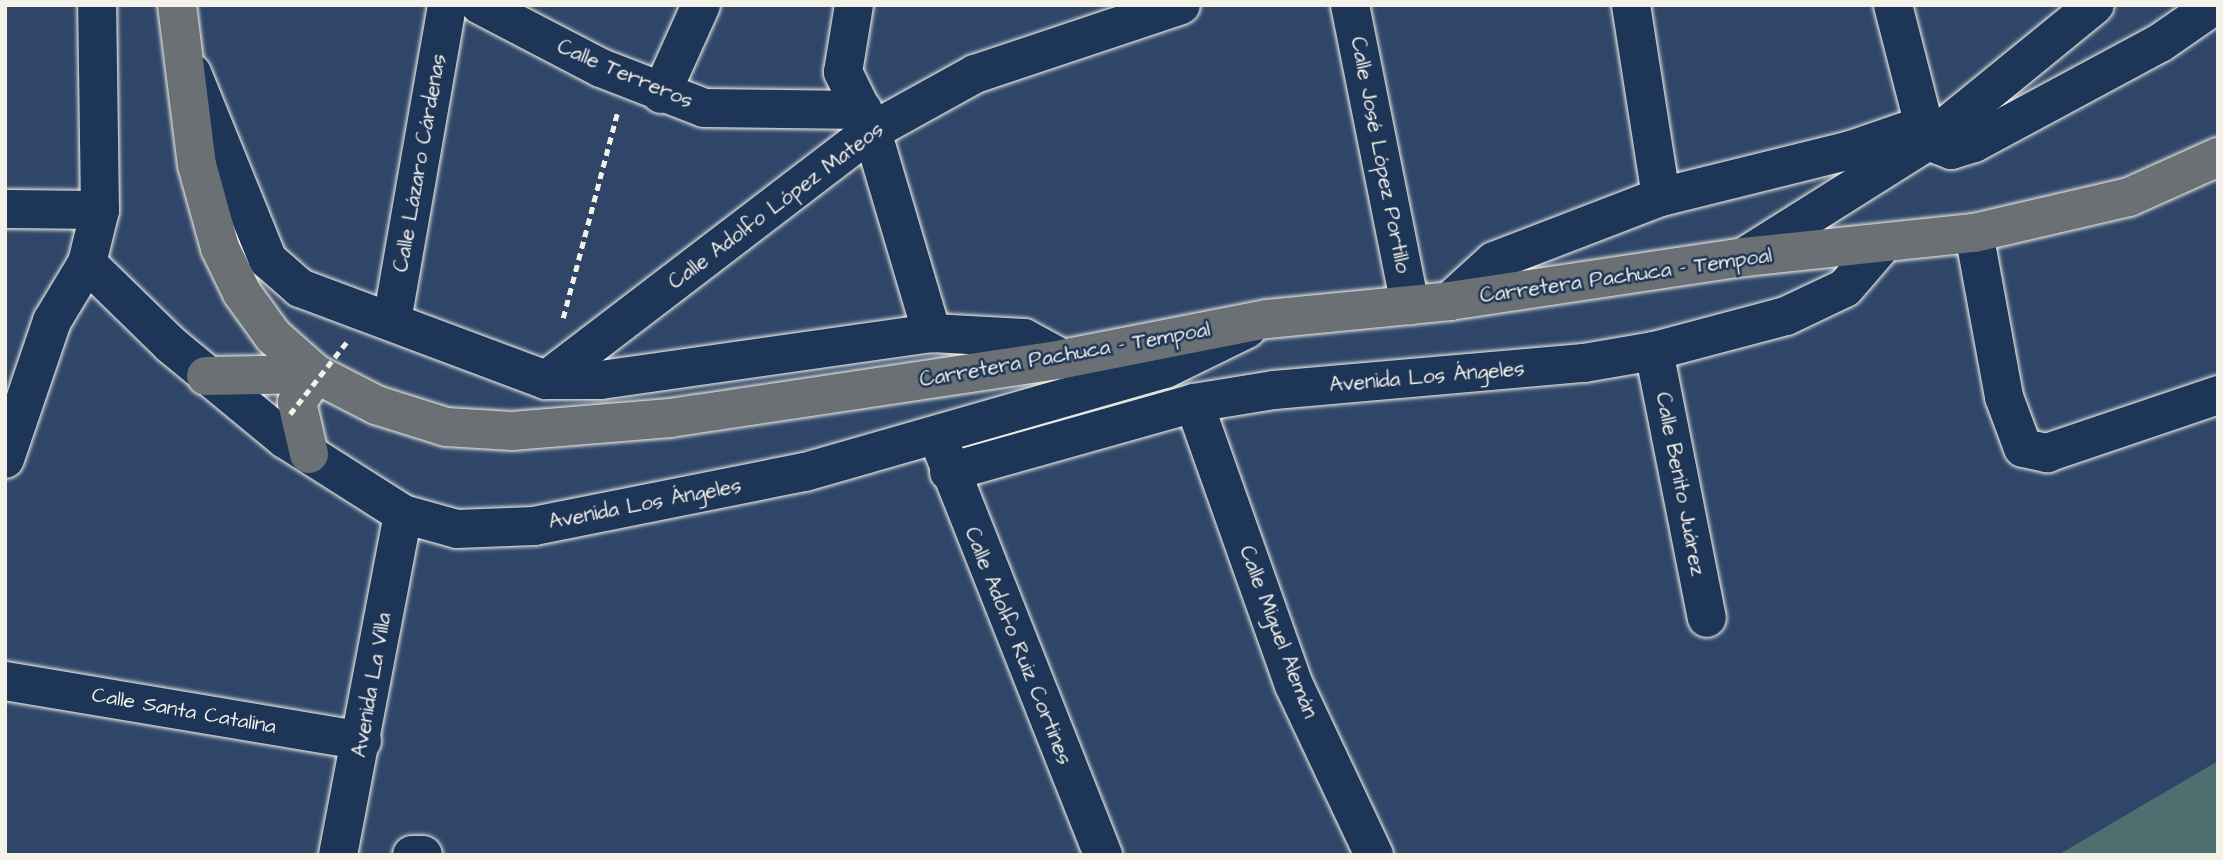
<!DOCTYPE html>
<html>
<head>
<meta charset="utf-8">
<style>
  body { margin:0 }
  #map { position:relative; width:2223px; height:860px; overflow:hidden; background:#2f4668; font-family:"Architects Daughter",sans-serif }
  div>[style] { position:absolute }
  .green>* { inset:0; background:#4e6f6f }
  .path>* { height:4.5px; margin-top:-2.25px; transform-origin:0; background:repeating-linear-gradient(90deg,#f4f1e8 0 7px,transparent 0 12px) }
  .roads { filter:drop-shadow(0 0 2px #f4f1e8) drop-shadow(0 0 2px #f4f1e8) }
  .minor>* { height:38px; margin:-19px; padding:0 19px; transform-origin:19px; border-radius:19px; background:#1d3557 }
  .major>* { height:38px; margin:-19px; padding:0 19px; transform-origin:19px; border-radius:19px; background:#6a7074 }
  .path-bridge>* { height:4.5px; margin-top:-2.25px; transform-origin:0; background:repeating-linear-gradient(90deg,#f4f1e8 0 7px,transparent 0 12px) }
  span { translate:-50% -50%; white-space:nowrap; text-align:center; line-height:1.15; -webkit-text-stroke:5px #1d3557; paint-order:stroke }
  .street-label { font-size:21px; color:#f4f1e8 }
  .frame { position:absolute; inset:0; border:7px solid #f4f1e8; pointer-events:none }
</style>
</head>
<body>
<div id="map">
  <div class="green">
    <div style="clip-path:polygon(2218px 761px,2218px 855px,2058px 855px)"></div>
  </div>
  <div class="path">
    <div style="left:563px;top:318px;width:212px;rotate:-75.2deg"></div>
  </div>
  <div class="roads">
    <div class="minor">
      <div style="left:480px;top:5px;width:136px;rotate:27.5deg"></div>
      <div style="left:601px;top:68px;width:110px;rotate:21.2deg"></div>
      <div style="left:704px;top:108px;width:159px;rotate:0.7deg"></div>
      <div style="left:854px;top:5px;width:68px;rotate:99.3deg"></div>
      <div style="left:843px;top:72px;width:66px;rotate:63.8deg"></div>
      <div style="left:872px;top:131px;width:211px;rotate:73.5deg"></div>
      <div style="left:1350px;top:5px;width:306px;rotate:78.7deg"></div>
      <div style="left:1631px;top:5px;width:194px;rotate:81.1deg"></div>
      <div style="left:1893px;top:5px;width:140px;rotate:75.6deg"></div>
      <div style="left:1928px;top:141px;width:25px;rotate:21deg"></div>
      <div style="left:1951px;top:150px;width:24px;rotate:-17deg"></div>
      <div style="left:1974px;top:143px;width:211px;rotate:-28.3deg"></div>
      <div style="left:2160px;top:43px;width:67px;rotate:-34.6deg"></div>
      <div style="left:192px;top:73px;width:202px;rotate:67.9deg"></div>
      <div style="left:268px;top:260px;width:43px;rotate:41.2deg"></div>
      <div style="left:300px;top:288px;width:263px;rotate:20.5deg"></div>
      <div style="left:546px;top:380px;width:55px"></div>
      <div style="left:601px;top:380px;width:334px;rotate:-8.1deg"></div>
      <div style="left:932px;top:333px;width:92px;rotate:3.1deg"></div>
      <div style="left:1024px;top:338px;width:44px;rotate:28.3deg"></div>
      <div style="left:661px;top:94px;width:98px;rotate:-65.8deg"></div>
      <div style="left:5px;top:209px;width:95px;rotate:0.6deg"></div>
      <div style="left:1974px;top:233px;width:167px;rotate:79.6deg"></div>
      <div style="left:2004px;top:397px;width:54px;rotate:69.6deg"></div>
      <div style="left:2023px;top:448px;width:25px;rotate:12deg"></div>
      <div style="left:2047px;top:453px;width:181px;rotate:-18.7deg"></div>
      <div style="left:1744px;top:257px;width:218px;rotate:-32.2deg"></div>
      <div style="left:1928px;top:141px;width:215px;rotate:-39.2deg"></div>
      <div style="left:87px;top:263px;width:117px;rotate:44.3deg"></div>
      <div style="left:171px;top:345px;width:148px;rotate:39.5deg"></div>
      <div style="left:285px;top:439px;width:140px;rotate:32.4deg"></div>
      <div style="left:403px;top:514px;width:56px;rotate:15.5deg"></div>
      <div style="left:457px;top:529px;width:77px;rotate:-2.2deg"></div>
      <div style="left:534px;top:526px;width:276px;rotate:-11.3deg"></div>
      <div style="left:805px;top:472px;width:374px;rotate:-16deg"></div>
      <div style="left:1165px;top:369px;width:91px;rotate:-26deg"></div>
      <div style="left:1450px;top:301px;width:59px;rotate:-42.3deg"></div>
      <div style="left:1494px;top:261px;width:179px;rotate:-21deg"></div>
      <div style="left:1661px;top:197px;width:196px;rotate:-13.9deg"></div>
      <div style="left:1851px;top:150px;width:76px;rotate:-19.1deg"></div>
      <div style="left:392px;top:321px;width:321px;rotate:-80.1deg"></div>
      <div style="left:1654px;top:351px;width:272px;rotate:78.8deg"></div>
      <div style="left:546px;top:380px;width:410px;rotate:-37.4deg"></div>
      <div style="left:872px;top:131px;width:118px;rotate:-29deg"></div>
      <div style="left:975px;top:74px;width:217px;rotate:-18.5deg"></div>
      <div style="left:1194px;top:403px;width:299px;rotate:70.5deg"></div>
      <div style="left:1294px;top:685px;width:188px;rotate:64.8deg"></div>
      <div style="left:942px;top:448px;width:438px;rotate:68.4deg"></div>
      <div style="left:5px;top:459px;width:146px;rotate:-71.2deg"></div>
      <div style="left:52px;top:321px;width:68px;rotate:-58.9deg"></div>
      <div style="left:87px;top:263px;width:55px;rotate:-76.2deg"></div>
      <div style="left:100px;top:210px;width:205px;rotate:-90.8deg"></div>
      <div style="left:949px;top:472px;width:255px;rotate:-15.7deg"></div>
      <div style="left:1194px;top:403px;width:81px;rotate:-9.2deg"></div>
      <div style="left:1274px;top:390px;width:311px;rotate:-5deg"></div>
      <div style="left:1584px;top:363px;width:71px;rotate:-9.7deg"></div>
      <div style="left:1654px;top:351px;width:137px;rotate:-14.9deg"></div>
      <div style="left:1786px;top:316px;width:65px;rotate:-25.4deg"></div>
      <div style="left:1845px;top:288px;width:58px;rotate:-49.2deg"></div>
      <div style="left:5px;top:681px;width:362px;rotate:9.5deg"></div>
      <div style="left:338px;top:855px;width:347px;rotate:-79.2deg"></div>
      <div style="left:412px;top:855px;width:11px"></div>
    </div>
    <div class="major">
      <div style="left:177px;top:5px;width:161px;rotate:82.9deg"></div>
      <div style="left:197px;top:165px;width:86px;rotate:74.5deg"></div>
      <div style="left:220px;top:248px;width:50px;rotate:63.9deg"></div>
      <div style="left:242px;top:293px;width:53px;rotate:54.2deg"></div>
      <div style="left:273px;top:336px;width:57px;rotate:41.5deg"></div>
      <div style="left:316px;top:374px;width:68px;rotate:27.3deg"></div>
      <div style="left:376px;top:405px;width:73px;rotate:17.4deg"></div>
      <div style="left:446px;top:427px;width:66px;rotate:3.5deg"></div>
      <div style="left:512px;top:431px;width:159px;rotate:-4.7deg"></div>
      <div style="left:670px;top:418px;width:397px;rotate:-8.5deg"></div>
      <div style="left:1063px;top:359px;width:208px;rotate:-11.1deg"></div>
      <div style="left:1267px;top:319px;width:184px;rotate:-5.6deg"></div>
      <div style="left:1450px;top:301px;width:297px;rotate:-8.5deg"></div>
      <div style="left:1744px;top:257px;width:231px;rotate:-6deg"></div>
      <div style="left:1974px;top:233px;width:159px;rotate:-13.1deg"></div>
      <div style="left:2129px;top:197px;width:98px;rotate:-24.2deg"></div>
      <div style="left:206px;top:376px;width:110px;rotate:-1deg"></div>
      <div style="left:309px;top:454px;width:53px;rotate:-103deg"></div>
      <div style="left:297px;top:402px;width:34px;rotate:-56deg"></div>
    </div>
  </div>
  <div class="path-bridge">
    <div style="left:290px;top:414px;width:95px;rotate:-51.8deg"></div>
  </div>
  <div class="street-label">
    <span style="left:625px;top:74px;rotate:23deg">Calle Terreros</span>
    <span style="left:1380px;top:155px;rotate:79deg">Calle José López Portillo</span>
    <span style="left:420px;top:163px;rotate:-80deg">Calle Lázaro Cárdenas</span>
    <span style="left:776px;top:206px;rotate:-37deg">Calle Adolfo López Mateos</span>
    <span style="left:1626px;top:276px;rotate:-8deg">Carretera Pachuca - Tempoal</span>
    <span style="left:1065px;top:355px;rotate:-10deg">Carretera Pachuca - Tempoal</span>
    <span style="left:1427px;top:377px;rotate:-5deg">Avenida Los Ángeles</span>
    <span style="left:1680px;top:484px;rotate:79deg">Calle Benito Juárez</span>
    <span style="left:645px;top:504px;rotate:-11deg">Avenida Los Ángeles</span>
    <span style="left:1278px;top:632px;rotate:69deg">Calle Miguel Alemán</span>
    <span style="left:1018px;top:646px;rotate:68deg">Calle Adolfo Ruiz Cortines</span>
    <span style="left:372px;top:685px;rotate:-80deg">Avenida La Villa</span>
    <span style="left:184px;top:711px;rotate:10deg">Calle Santa Catalina</span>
  </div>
  <div class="frame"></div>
</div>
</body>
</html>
